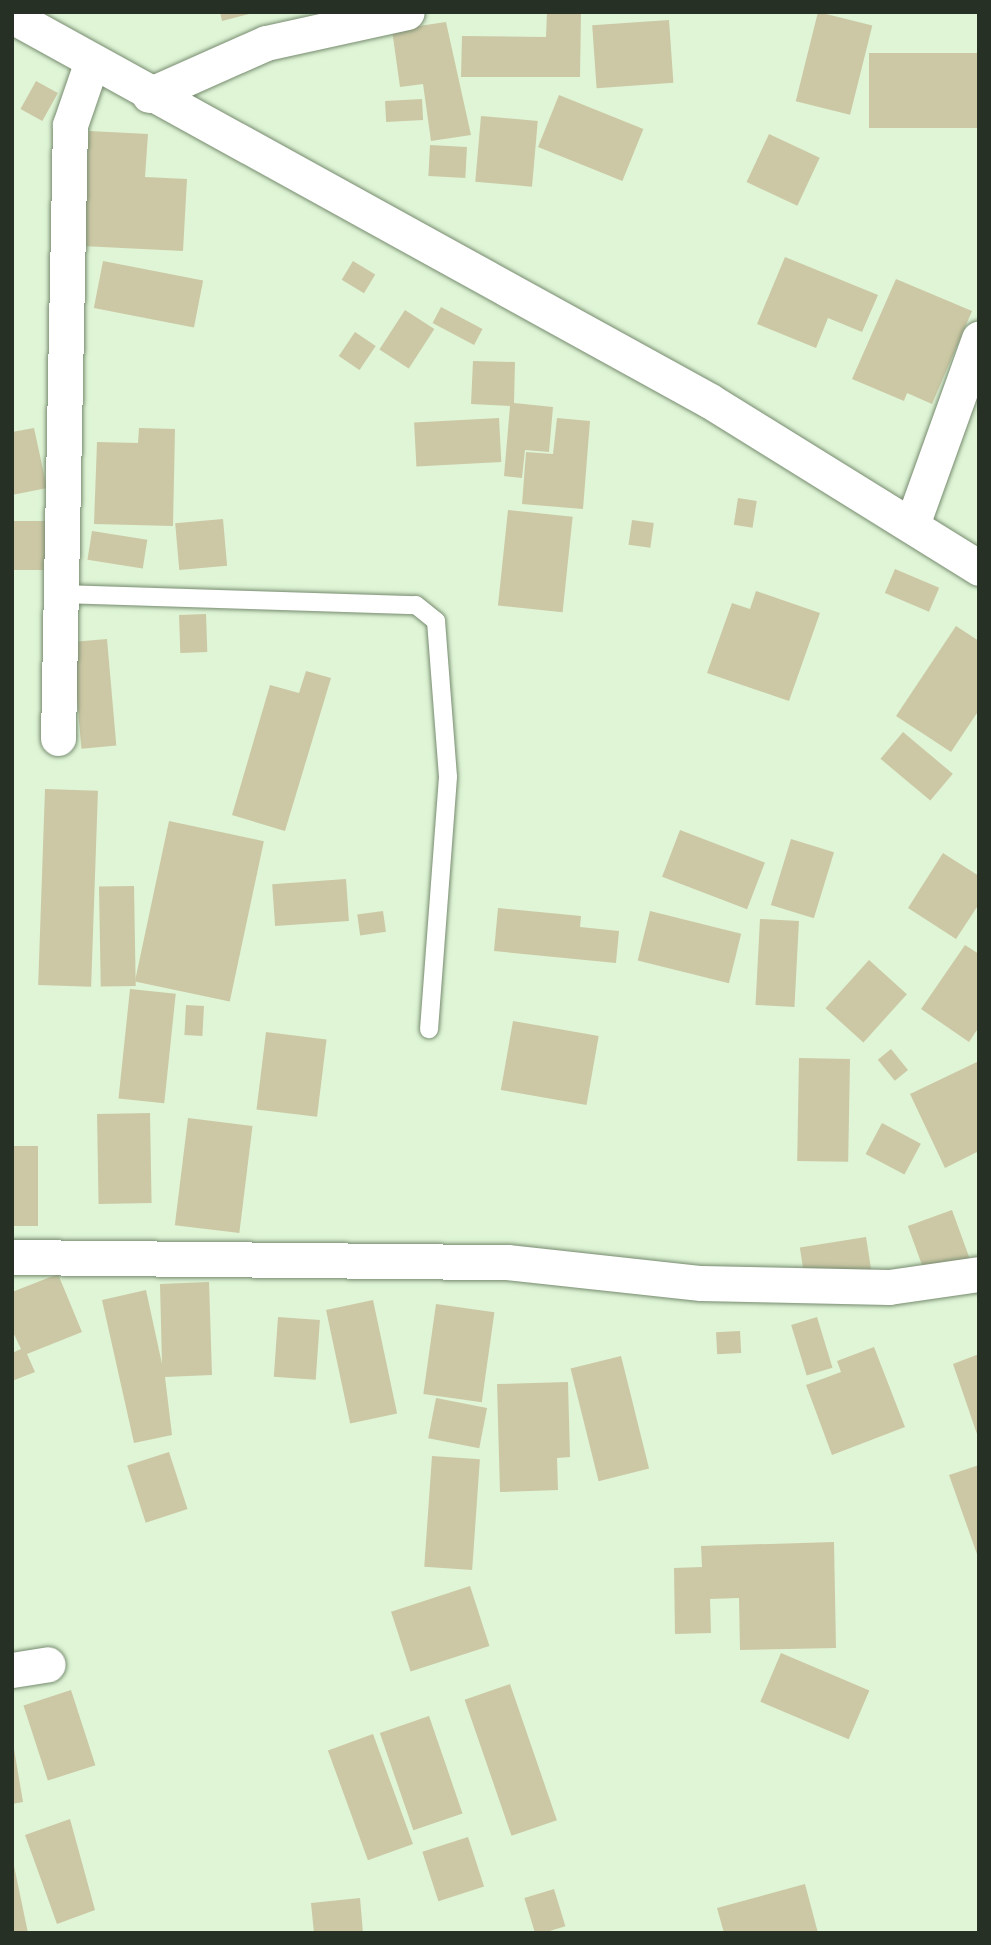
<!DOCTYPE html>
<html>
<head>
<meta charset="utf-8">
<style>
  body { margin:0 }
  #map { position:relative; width:991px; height:1945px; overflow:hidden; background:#dff5d6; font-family:"IBM Plex Sans",sans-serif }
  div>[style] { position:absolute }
  .building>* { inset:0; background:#ccc8a5; transform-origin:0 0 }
  .roads { filter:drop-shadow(0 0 2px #778b6f) drop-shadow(0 0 2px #778b6f) }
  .service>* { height:18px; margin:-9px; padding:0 9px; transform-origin:9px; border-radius:9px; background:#fff }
  .minor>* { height:35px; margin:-17.5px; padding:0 17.5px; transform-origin:17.5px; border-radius:17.5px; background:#fff }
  span { translate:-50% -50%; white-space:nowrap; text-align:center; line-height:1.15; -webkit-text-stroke:7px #f5fef1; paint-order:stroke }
  .frame { position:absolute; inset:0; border:14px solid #273024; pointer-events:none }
</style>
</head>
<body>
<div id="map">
  <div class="building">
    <div style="clip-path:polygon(220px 12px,252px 12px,253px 13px,222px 21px)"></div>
    <div style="clip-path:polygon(547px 12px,581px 12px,580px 77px,461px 77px,462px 36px,546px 37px)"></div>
    <div style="left:818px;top:12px;width:56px;height:92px;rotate:14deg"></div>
    <div style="left:669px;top:20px;width:63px;height:77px;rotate:86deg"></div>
    <div style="clip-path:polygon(446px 22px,471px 135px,431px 141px,423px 84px,400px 87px,392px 30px)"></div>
    <div style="left:869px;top:53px;width:110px;height:75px"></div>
    <div style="left:36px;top:81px;width:25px;height:32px;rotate:29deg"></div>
    <div style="left:559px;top:95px;width:91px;height:56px;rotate:22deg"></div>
    <div style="left:422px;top:99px;width:21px;height:37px;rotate:87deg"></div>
    <div style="left:481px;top:116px;width:57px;height:66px;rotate:5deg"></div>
    <div style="clip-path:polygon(89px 131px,148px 134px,145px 177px,187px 179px,183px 251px,82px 246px)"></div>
    <div style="left:769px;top:134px;width:56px;height:53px;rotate:25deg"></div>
    <div style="left:430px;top:145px;width:37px;height:31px;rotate:3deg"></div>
    <div style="clip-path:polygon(785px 257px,878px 295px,862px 332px,828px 318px,816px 348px,757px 324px)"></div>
    <div style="left:103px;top:261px;width:102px;height:48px;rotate:11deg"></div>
    <div style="left:353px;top:261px;width:26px;height:22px;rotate:31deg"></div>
    <div style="clip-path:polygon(896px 279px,972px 311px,932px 404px,907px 393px,904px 401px,852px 379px)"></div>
    <div style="left:441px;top:307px;width:47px;height:18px;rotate:28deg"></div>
    <div style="left:405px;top:310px;width:35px;height:47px;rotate:33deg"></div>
    <div style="left:355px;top:332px;width:25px;height:29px;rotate:34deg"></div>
    <div style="clip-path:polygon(473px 361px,515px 362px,514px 403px,553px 407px,549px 452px,525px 450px,522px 478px,504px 476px,510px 406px,471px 404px)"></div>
    <div style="left:499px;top:418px;width:44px;height:85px;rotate:87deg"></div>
    <div style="clip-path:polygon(557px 418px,590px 421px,583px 509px,522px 504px,526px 452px,553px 454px)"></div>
    <div style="clip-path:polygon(34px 428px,47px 488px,12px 495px,12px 432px)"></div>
    <div style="clip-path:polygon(139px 428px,175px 429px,173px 526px,94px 524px,97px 442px,138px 443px)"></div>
    <div style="left:738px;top:498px;width:19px;height:27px;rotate:9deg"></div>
    <div style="left:508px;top:510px;width:65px;height:96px;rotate:6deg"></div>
    <div style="left:223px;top:519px;width:47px;height:48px;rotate:85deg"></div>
    <div style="left:632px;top:520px;width:22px;height:25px;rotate:8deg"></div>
    <div style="left:12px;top:521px;width:42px;height:49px"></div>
    <div style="left:92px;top:531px;width:56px;height:29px;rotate:9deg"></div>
    <div style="left:895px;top:569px;width:48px;height:26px;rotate:23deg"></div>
    <div style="clip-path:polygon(756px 591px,820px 613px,789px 701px,707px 673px,732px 603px,750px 609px)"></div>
    <div style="left:206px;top:614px;width:38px;height:27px;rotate:88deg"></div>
    <div style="clip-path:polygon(956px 626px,979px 641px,979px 710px,951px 752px,896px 716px)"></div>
    <div style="left:107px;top:639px;width:107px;height:35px;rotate:85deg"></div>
    <div style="clip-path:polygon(306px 671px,331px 678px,285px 831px,232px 815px,270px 685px,299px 693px)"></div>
    <div style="left:903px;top:732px;width:65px;height:35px;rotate:40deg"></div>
    <div style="left:45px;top:789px;width:53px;height:196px;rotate:2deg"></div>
    <div style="left:169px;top:821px;width:97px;height:164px;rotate:12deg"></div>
    <div style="left:680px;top:830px;width:91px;height:50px;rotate:21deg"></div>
    <div style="left:791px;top:839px;width:45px;height:69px;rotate:17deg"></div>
    <div style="clip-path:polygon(943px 853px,979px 876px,979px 904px,956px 939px,908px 908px)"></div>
    <div style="left:346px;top:879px;width:42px;height:74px;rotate:86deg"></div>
    <div style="left:134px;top:886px;width:100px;height:35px;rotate:89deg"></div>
    <div style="clip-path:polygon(498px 908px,581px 916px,580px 927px,619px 931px,616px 963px,494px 951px)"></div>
    <div style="left:383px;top:911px;width:21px;height:26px;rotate:82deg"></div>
    <div style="left:650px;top:911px;width:94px;height:51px;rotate:14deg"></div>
    <div style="left:760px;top:919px;width:39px;height:86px;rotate:3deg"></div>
    <div style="clip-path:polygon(965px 945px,979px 954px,979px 1027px,969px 1042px,921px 1009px)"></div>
    <div style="left:869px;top:960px;width:51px;height:65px;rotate:42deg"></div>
    <div style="left:130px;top:989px;width:46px;height:110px;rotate:6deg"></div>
    <div style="left:186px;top:1005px;width:18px;height:30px;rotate:3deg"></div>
    <div style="left:513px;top:1021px;width:87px;height:70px;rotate:10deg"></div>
    <div style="left:266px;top:1032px;width:61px;height:78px;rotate:7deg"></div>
    <div style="left:891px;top:1049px;width:27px;height:17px;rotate:51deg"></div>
    <div style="left:799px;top:1058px;width:51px;height:103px;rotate:1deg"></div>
    <div style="clip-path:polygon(979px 1061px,979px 1151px,945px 1168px,910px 1094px)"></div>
    <div style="left:150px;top:1113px;width:90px;height:53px;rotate:89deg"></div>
    <div style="left:188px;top:1118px;width:65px;height:108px;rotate:7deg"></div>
    <div style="left:882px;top:1123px;width:44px;height:35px;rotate:28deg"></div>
    <div style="left:12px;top:1146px;width:26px;height:80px"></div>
    <div style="left:952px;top:1210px;width:54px;height:47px;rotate:70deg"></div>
    <div style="left:866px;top:1237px;width:40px;height:67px;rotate:81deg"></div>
    <div style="clip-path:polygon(58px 1274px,82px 1332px,27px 1354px,35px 1372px,12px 1381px,12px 1353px,21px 1349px,12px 1330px,12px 1292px)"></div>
    <div style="clip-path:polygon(209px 1282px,212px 1375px,165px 1377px,172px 1435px,134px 1443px,102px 1300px,146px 1290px,162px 1364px,160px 1284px)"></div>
    <div style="left:373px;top:1300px;width:116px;height:48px;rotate:78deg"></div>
    <div style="left:436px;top:1304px;width:59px;height:91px;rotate:8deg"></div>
    <div style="left:278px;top:1317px;width:42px;height:60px;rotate:4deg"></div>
    <div style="left:817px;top:1317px;width:53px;height:27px;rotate:73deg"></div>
    <div style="left:740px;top:1331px;width:22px;height:24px;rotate:87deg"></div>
    <div style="clip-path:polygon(874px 1347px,905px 1427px,832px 1455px,806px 1385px,841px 1372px,837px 1361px)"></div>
    <div style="clip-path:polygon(979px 1354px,979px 1436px,978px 1437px,953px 1364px)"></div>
    <div style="left:621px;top:1356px;width:116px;height:52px;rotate:76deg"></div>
    <div style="clip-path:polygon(568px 1382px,570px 1457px,557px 1458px,558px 1490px,500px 1492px,497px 1384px)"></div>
    <div style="left:436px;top:1398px;width:52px;height:41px;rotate:11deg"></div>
    <div style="left:169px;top:1452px;width:60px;height:44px;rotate:72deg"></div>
    <div style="left:432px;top:1456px;width:48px;height:111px;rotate:4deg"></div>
    <div style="clip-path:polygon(979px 1465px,979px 1557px,978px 1557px,949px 1475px)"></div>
    <div style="clip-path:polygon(834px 1542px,836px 1648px,740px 1650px,739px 1598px,710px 1599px,711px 1633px,675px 1634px,674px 1568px,702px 1567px,701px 1546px)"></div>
    <div style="left:470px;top:1586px;width:63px;height:83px;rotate:72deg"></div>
    <div style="left:781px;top:1653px;width:96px;height:53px;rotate:23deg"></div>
    <div style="left:510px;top:1684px;width:144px;height:48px;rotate:71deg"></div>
    <div style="left:71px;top:1690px;width:79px;height:50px;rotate:72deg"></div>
    <div style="left:429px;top:1716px;width:103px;height:52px;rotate:71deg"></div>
    <div style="left:373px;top:1734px;width:117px;height:48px;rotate:70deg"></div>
    <div style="clip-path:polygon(12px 1737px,23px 1802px,12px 1804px)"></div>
    <div style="clip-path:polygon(70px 1819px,95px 1910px,57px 1924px,25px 1835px)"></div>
    <div style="left:468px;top:1837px;width:52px;height:48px;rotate:72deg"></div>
    <div style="clip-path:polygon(12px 1861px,13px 1861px,28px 1933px,12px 1933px)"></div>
    <div style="clip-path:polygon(805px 1884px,818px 1933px,724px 1933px,717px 1908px)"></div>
    <div style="left:554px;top:1889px;width:39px;height:31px;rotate:73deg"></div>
    <div style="clip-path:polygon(360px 1898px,363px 1933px,314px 1933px,311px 1903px)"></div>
  </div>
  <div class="roads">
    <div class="service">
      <div style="left:61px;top:594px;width:355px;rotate:1.8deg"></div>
      <div style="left:416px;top:605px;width:26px;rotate:39deg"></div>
      <div style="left:436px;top:621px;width:156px;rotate:85.6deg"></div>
      <div style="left:448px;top:777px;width:253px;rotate:94.3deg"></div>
    </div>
    <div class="minor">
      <div style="left:12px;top:16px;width:797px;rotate:28.88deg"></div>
      <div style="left:710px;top:401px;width:317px;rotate:31.8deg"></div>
      <div style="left:149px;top:95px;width:128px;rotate:-24deg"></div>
      <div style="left:266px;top:43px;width:144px;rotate:-12.4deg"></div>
      <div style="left:913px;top:522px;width:195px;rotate:-70.2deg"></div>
      <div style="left:58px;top:738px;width:613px;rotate:-88.88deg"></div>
      <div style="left:70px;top:125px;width:65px;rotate:-71deg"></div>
      <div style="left:12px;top:1257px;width:495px;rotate:0.6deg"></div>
      <div style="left:507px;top:1262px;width:195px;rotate:6.2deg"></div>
      <div style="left:701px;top:1283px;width:188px;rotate:1.2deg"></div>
      <div style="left:889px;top:1287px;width:91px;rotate:-8.2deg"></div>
      <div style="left:12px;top:1670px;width:36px;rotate:-9deg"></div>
    </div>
  </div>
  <div class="frame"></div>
</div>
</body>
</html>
